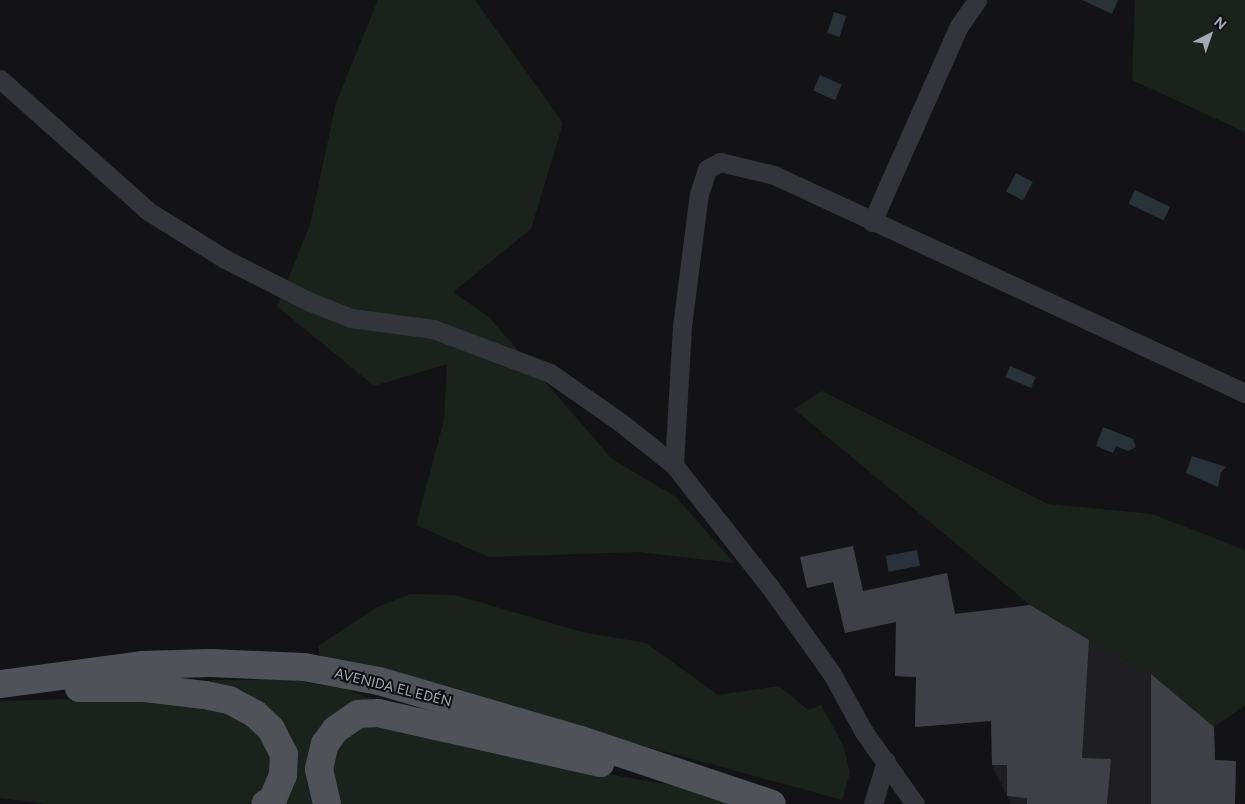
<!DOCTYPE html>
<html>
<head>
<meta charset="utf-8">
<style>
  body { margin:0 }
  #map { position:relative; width:1245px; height:804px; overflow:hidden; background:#131315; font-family:Figtree,sans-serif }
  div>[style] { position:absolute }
  .built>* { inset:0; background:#1f1f22 }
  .green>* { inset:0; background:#1a231b }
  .water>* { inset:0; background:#283339; transform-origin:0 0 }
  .building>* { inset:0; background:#3f4045 }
  .minor>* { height:19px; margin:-9.5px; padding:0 9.5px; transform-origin:9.5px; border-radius:9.5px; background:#33353a }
  .primary>* { height:28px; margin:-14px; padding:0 14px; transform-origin:14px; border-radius:14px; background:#4f5259 }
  span { translate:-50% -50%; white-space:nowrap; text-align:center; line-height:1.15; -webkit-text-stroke:4px #0e0e10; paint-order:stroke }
  .street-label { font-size:14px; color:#a3aab6 }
  .north { position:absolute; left:1185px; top:10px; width:50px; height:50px; -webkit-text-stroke:4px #0e0e10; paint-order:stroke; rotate:41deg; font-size:14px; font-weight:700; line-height:20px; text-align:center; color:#a3aab6 }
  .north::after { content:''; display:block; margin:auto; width:18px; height:22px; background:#a3aab6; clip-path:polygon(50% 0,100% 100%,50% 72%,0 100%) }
</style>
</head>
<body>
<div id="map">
  <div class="built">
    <div style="clip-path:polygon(1030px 605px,1151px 674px,1214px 727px,1215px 760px,1236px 761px,1235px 804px,1011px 804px,992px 765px,991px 721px,915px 727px,916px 677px,895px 676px,896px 622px)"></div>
  </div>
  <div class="green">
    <div style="clip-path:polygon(378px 0,475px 0,563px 123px,531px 229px,453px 292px,489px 317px,612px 459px,676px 497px,734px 563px,639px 552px,489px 557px,416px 525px,444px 420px,447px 364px,374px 386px,277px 306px,310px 225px,336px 103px)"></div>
    <div style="clip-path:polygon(1135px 0,1245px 0,1245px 132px,1132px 80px)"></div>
    <div style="clip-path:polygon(822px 391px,1048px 504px,1152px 514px,1245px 550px,1245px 705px,1214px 727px,1151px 674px,1030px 605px,794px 409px)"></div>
    <div style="clip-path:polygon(411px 594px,455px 595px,582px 632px,646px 643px,718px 695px,779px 686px,808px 710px,821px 705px,843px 745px,850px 773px,842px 800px,320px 657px,318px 646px,377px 607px)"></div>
    <div style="clip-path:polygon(212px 680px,292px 680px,345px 689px,381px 702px,342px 712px,317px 804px,279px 804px,292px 750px,188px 684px)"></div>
    <div style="clip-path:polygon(150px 697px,226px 710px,249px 722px,276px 757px,264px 792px,248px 804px,46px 804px,0 798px,0 701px)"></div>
    <div style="clip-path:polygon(375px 721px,619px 776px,683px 787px,741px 804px,342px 804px,335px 797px,330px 770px,334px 748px,353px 731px)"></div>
  </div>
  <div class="water">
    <div style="clip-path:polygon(1082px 0,1118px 0,1112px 14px)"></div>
    <div style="left:834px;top:12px;width:13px;height:22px;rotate:18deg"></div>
    <div style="left:820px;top:75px;width:24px;height:17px;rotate:24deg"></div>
    <div style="left:1016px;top:173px;width:19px;height:21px;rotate:28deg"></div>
    <div style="left:1135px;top:190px;width:39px;height:15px;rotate:26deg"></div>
    <div style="left:1010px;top:366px;width:28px;height:12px;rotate:23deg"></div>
    <div style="clip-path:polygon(1103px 427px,1133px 439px,1136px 447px,1128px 451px,1116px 446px,1113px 453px,1096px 446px)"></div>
    <div style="clip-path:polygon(1192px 456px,1226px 467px,1221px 472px,1218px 487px,1186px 473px)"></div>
    <div style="left:917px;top:550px;width:16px;height:32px;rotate:79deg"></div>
  </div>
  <div class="building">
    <div style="clip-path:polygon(853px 546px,863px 591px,947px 573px,955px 614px,1030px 605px,1089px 640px,1082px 758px,1111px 759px,1107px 804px,1027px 804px,1027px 798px,1007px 796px,1007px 765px,992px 765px,991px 721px,915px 727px,916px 677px,895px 676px,896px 622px,845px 633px,833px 582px,807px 588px,800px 557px)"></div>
    <div style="clip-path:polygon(1151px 674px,1214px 727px,1215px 760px,1236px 761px,1235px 804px,1151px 804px)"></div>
  </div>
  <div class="minor">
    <div style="left:0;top:79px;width:198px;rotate:41.7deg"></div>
    <div style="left:148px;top:211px;width:91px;rotate:31.9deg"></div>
    <div style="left:225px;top:259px;width:93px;rotate:26.8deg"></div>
    <div style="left:308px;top:301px;width:46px;rotate:21.6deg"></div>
    <div style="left:351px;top:318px;width:83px;rotate:7.6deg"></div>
    <div style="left:433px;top:329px;width:125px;rotate:20.6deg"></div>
    <div style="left:550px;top:373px;width:85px;rotate:35deg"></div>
    <div style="left:620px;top:422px;width:69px;rotate:38.5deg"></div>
    <div style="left:674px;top:465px;width:155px;rotate:51.8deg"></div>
    <div style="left:770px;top:587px;width:107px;rotate:54.5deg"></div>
    <div style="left:832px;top:674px;width:66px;rotate:61.1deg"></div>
    <div style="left:864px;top:732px;width:88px;rotate:54.7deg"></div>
    <div style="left:872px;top:222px;width:214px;rotate:-66.1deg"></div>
    <div style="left:959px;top:26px;width:32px;rotate:-55deg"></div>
    <div style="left:674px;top:465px;width:139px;rotate:-86.7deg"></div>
    <div style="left:682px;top:326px;width:133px;rotate:-82.7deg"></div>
    <div style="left:699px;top:194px;width:26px;rotate:-72deg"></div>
    <div style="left:707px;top:169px;width:15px;rotate:-28deg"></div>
    <div style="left:720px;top:162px;width:56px;rotate:13.5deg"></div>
    <div style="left:774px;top:175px;width:519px;rotate:24.84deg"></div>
    <div style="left:873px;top:804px;width:45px;rotate:-73.2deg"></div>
  </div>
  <div class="primary">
    <div style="left:0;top:684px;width:143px;rotate:-7.6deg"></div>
    <div style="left:142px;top:665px;width:69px;rotate:-1.7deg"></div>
    <div style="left:211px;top:663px;width:93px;rotate:2.5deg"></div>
    <div style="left:304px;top:667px;width:76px;rotate:10.6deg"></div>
    <div style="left:379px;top:681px;width:210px;rotate:16.3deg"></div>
    <div style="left:581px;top:740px;width:201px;rotate:18.5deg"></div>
    <div style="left:79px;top:688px;width:66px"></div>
    <div style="left:145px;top:688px;width:60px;rotate:6.7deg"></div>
    <div style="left:205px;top:695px;width:25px;rotate:12deg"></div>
    <div style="left:229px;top:700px;width:30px;rotate:28deg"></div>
    <div style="left:255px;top:714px;width:22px;rotate:43deg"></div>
    <div style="left:271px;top:729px;width:28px;rotate:63deg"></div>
    <div style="left:284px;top:754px;width:21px;rotate:93deg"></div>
    <div style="left:283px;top:775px;width:26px;rotate:113deg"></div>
    <div style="left:273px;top:799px;width:9px;rotate:148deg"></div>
    <div style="left:327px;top:804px;width:36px;rotate:-103deg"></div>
    <div style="left:319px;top:769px;width:26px;rotate:-77deg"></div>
    <div style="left:325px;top:744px;width:17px;rotate:-54deg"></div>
    <div style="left:335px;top:730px;width:28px;rotate:-35deg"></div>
    <div style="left:358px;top:714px;width:20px;rotate:-3deg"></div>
    <div style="left:378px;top:713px;width:228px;rotate:12.7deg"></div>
  </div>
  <div class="street-label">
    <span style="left:393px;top:688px;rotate:14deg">AVENIDA EL EDÉN</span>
  </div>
  <div class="north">N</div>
</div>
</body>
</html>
